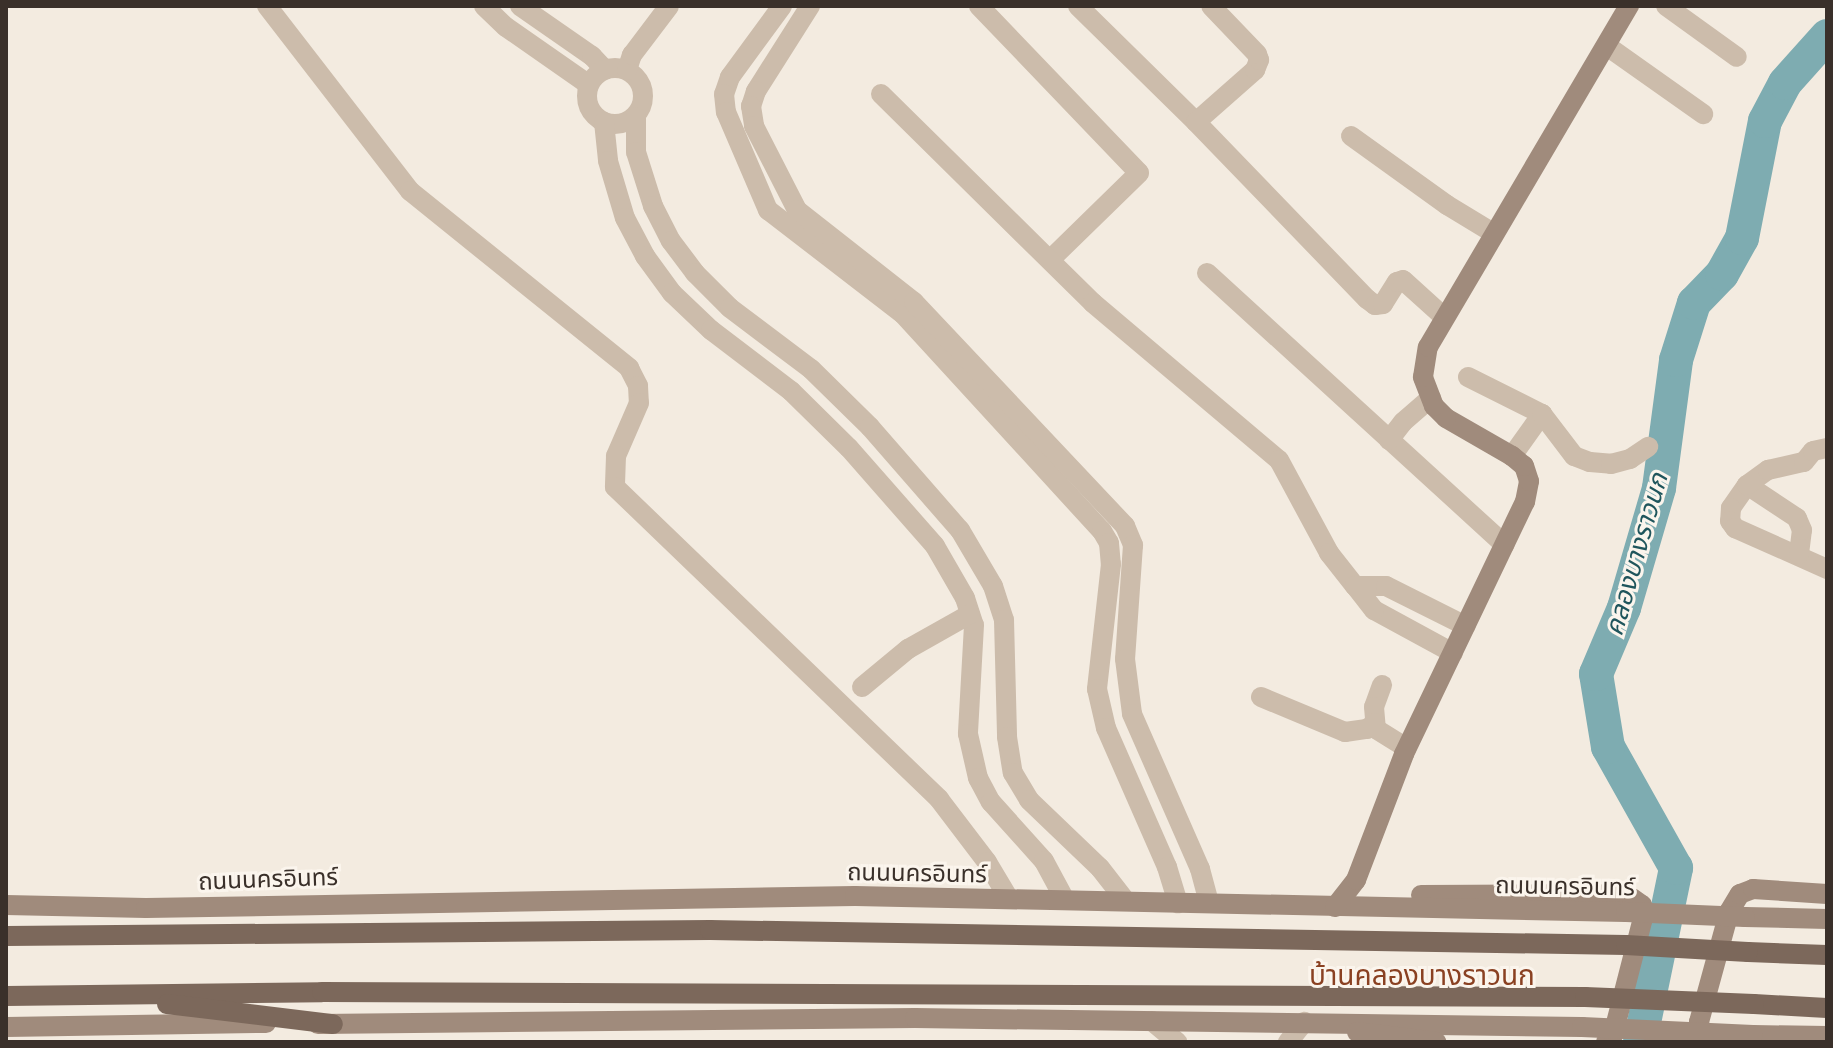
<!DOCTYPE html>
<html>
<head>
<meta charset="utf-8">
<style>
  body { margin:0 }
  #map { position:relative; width:1833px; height:1048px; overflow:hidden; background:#f3ebe0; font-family:Barlow,"Noto Sans Thai",sans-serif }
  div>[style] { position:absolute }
  .river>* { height:34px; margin:-17px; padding:0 17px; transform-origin:17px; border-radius:17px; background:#7eacb1 }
  .street>* { height:20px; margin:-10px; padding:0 10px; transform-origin:10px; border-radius:10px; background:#ccbcab }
  .street>.ring { margin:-10px; padding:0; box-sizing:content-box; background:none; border:20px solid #ccbcab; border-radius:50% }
  .secondary>* { height:20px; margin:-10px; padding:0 10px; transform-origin:10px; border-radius:10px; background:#a08b7c }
  .primary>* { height:20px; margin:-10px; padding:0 10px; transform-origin:10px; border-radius:10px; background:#7c685b }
  .secondary-bridge>* { height:20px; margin:-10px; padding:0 10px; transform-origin:10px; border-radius:10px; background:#a08b7c }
  .primary-bridge>* { height:20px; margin:-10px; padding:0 10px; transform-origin:10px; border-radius:10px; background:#7c685b }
  span { translate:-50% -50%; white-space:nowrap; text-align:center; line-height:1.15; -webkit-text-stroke:6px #fbf5ed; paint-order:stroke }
  .street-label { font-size:24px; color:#3a302a }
  .water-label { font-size:26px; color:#1f555c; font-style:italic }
  .quarter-label { font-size:28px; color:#8a4122 }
  .frame { position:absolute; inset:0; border:8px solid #3a302a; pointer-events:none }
</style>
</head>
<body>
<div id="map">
  <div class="river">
    <div style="left:1640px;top:1042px;width:178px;rotate:-78.3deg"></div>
    <div style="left:1676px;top:868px;width:139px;rotate:-119.3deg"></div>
    <div style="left:1608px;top:747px;width:74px;rotate:-99.3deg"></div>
    <div style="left:1596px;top:674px;width:72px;rotate:-67deg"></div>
    <div style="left:1624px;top:608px;width:125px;rotate:-73.7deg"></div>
    <div style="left:1659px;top:488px;width:129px;rotate:-82.4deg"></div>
    <div style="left:1676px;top:360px;width:60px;rotate:-72.5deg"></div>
    <div style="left:1694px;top:303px;width:40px;rotate:-46deg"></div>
    <div style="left:1722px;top:274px;width:41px;rotate:-60.9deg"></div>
    <div style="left:1742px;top:238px;width:119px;rotate:-78.9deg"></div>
    <div style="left:1765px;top:121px;width:43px;rotate:-62.2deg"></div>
    <div style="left:1785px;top:83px;width:63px;rotate:-48.2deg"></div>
  </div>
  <div class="street">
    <div style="left:267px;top:6px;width:234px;rotate:52.3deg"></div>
    <div style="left:410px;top:191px;width:282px;rotate:38.9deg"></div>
    <div style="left:629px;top:368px;width:20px;rotate:63deg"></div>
    <div style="left:638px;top:386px;width:17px;rotate:87deg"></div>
    <div style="left:639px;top:403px;width:58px;rotate:113.5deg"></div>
    <div style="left:616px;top:456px;width:31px;rotate:92deg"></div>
    <div style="left:615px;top:487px;width:450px;rotate:43.9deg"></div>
    <div style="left:939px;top:799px;width:79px;rotate:52.7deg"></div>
    <div style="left:987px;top:862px;width:43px;rotate:59.3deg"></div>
    <div style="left:484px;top:6px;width:30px;rotate:44deg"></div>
    <div style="left:506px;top:27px;width:101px;rotate:34.9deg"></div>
    <div style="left:520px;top:6px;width:88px;rotate:34.8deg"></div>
    <div style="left:592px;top:56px;width:19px;rotate:47deg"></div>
    <div style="left:782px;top:6px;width:88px;rotate:126.2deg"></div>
    <div style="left:730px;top:77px;width:18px;rotate:109deg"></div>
    <div style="left:724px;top:94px;width:18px;rotate:84deg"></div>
    <div style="left:726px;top:112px;width:107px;rotate:66.8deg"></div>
    <div style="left:768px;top:210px;width:170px;rotate:37.6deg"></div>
    <div style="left:903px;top:314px;width:294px;rotate:47.5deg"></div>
    <div style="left:1102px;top:531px;width:14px;rotate:60deg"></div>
    <div style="left:1109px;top:543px;width:21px;rotate:85deg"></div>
    <div style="left:1111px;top:564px;width:126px;rotate:96.4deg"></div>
    <div style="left:1097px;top:689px;width:40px;rotate:77deg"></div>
    <div style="left:1106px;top:728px;width:152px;rotate:66.3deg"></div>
    <div style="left:1167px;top:867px;width:38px;rotate:73deg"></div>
    <div style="left:810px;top:6px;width:101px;rotate:122.4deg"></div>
    <div style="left:756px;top:91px;width:16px;rotate:108deg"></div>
    <div style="left:751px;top:106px;width:20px;rotate:81deg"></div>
    <div style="left:754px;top:126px;width:94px;rotate:62.9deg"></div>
    <div style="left:797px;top:210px;width:149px;rotate:38.2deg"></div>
    <div style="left:914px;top:302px;width:308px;rotate:46.7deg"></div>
    <div style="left:1125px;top:526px;width:21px;rotate:67deg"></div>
    <div style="left:1133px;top:545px;width:114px;rotate:94deg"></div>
    <div style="left:1125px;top:659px;width:55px;rotate:82.7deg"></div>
    <div style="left:1132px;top:714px;width:169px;rotate:66.3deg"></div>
    <div style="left:1200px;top:869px;width:34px;rotate:75deg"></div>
    <div style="left:979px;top:6px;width:231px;rotate:46.2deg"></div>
    <div style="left:1139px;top:173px;width:124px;rotate:135.7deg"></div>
    <div style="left:1078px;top:6px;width:165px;rotate:44.5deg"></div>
    <div style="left:1196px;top:122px;width:246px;rotate:46deg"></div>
    <div style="left:1367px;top:299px;width:10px;rotate:37deg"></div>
    <div style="left:1375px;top:305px;width:8px;rotate:-7deg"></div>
    <div style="left:1383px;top:304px;width:26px;rotate:-58deg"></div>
    <div style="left:1397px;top:282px;width:6px;rotate:-18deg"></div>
    <div style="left:1403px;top:280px;width:55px;rotate:42.1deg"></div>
    <div style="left:1666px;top:6px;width:87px;rotate:35.7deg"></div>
    <div style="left:1607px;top:46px;width:118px;rotate:35.3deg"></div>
    <div class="ring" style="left:587px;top:68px;width:36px;height:36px"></div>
    <div style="left:627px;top:70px;width:16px;rotate:-72deg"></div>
    <div style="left:632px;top:55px;width:61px;rotate:-52.9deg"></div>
    <div style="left:881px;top:94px;width:298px;rotate:44.6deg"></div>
    <div style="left:1093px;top:303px;width:243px;rotate:40.2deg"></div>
    <div style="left:1279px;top:460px;width:106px;rotate:61.7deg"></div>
    <div style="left:1329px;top:553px;width:42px;rotate:51.8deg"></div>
    <div style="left:636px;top:117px;width:35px;rotate:90deg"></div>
    <div style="left:636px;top:152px;width:57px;rotate:72.5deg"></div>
    <div style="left:653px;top:206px;width:39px;rotate:63deg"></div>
    <div style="left:671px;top:241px;width:40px;rotate:53deg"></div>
    <div style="left:695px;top:273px;width:49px;rotate:45deg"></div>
    <div style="left:730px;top:308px;width:101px;rotate:37deg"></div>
    <div style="left:811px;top:369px;width:83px;rotate:44.5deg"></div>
    <div style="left:870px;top:427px;width:137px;rotate:48.9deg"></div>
    <div style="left:960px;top:530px;width:65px;rotate:59.5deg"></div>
    <div style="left:993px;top:586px;width:36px;rotate:72deg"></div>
    <div style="left:1004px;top:620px;width:117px;rotate:88.5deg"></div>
    <div style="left:1007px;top:737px;width:36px;rotate:81deg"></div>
    <div style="left:1013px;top:773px;width:31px;rotate:59deg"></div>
    <div style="left:1029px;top:800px;width:98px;rotate:43.8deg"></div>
    <div style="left:1100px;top:868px;width:41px;rotate:52deg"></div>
    <div style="left:604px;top:122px;width:39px;rotate:84deg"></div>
    <div style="left:608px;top:161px;width:59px;rotate:73.4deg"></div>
    <div style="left:625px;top:218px;width:43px;rotate:62.2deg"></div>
    <div style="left:645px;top:256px;width:46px;rotate:53.9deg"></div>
    <div style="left:672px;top:293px;width:54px;rotate:43.5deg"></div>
    <div style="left:711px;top:330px;width:101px;rotate:37.3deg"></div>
    <div style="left:791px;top:391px;width:81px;rotate:44.5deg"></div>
    <div style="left:849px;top:448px;width:130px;rotate:48.7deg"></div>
    <div style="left:935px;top:546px;width:60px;rotate:60deg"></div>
    <div style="left:965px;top:598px;width:28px;rotate:72deg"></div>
    <div style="left:974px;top:625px;width:109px;rotate:93.2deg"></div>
    <div style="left:968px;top:734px;width:45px;rotate:77.2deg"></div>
    <div style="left:978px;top:778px;width:27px;rotate:62deg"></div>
    <div style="left:991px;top:802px;width:79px;rotate:48.1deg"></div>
    <div style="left:1044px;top:861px;width:44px;rotate:61.7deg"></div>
    <div style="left:1196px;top:122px;width:79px;rotate:-41.4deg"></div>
    <div style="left:1255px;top:70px;width:11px;rotate:-68deg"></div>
    <div style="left:1259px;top:60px;width:6px;rotate:-108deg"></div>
    <div style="left:1257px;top:54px;width:66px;rotate:-133.8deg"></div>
    <div style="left:1351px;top:136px;width:118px;rotate:35.7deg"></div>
    <div style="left:1447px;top:205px;width:54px;rotate:31.3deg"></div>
    <div style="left:1207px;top:273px;width:403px;rotate:42.4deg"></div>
    <div style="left:1468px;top:377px;width:83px;rotate:26.6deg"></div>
    <div style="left:1542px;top:414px;width:52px;rotate:125.5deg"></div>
    <div style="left:1542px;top:414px;width:53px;rotate:52.7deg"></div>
    <div style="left:1574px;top:456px;width:17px;rotate:21deg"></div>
    <div style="left:1590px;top:462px;width:21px;rotate:5deg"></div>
    <div style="left:1611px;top:464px;width:20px;rotate:-15deg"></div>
    <div style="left:1630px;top:459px;width:22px;rotate:-34deg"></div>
    <div style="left:1389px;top:440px;width:23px;rotate:-52deg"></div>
    <div style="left:1403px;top:422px;width:37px;rotate:-41deg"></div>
    <div style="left:1747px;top:485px;width:28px;rotate:125deg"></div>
    <div style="left:1731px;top:508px;width:13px;rotate:94deg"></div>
    <div style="left:1730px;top:521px;width:9px;rotate:54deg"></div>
    <div style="left:1735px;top:528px;width:101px;rotate:24deg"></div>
    <div style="left:1799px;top:554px;width:24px;rotate:-83deg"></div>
    <div style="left:1802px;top:530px;width:13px;rotate:-113deg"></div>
    <div style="left:1797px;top:518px;width:60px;rotate:-146.6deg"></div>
    <div style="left:1747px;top:485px;width:26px;rotate:-36deg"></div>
    <div style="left:1768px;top:470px;width:37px;rotate:-13deg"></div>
    <div style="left:1804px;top:462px;width:14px;rotate:-51deg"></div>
    <div style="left:1813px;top:451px;width:14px;rotate:-12deg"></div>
    <div style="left:1453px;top:653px;width:90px;rotate:-151.4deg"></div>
    <div style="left:1374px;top:610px;width:31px;rotate:-128deg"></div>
    <div style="left:1355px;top:586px;width:31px"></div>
    <div style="left:1386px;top:586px;width:89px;rotate:26.6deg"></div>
    <div style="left:1382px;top:685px;width:23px;rotate:110deg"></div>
    <div style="left:1374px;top:707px;width:22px;rotate:85deg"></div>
    <div style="left:1376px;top:729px;width:36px;rotate:32deg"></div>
    <div style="left:862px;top:687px;width:60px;rotate:-39.6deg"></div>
    <div style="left:908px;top:649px;width:71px;rotate:-29.4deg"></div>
    <div style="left:1261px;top:697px;width:91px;rotate:22.6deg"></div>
    <div style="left:1345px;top:732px;width:22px;rotate:-8deg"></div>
    <div style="left:1367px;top:729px;width:10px;rotate:-37deg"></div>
    <div style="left:1152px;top:1021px;width:33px;rotate:40deg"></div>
    <div style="left:1288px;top:1042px;width:26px;rotate:-51deg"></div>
  </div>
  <div class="secondary">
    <div style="left:1421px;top:895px;width:176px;rotate:-0.3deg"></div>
    <div style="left:1597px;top:894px;width:35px;rotate:7deg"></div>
    <div style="left:1632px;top:898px;width:12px;rotate:35deg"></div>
    <div style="left:1642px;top:905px;width:9px;rotate:77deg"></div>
    <div style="left:1644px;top:914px;width:125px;rotate:104.4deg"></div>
    <div style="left:1613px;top:1035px;width:10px;rotate:135deg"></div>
    <div style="left:6px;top:905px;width:140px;rotate:1.2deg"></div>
    <div style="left:146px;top:908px;width:709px;rotate:-0.97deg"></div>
    <div style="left:855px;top:896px;width:771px;rotate:1.19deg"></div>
    <div style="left:1335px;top:907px;width:34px;rotate:-52deg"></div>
    <div style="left:1356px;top:880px;width:135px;rotate:-69.1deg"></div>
    <div style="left:1404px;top:754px;width:280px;rotate:-64.4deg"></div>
    <div style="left:1525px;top:502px;width:21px;rotate:-79deg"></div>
    <div style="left:1529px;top:481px;width:16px;rotate:-108deg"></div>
    <div style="left:1524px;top:466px;width:16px;rotate:-140deg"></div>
    <div style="left:1512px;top:456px;width:76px;rotate:-150.1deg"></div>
    <div style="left:1446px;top:418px;width:17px;rotate:-135deg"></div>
    <div style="left:1434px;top:406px;width:31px;rotate:-111deg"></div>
    <div style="left:1423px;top:377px;width:30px;rotate:-81deg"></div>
    <div style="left:1428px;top:347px;width:396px;rotate:-59.5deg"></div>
    <div style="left:1745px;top:917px;width:82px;rotate:1.4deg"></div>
    <div style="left:318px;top:1024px;width:597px;rotate:-0.58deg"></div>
    <div style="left:915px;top:1018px;width:667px;rotate:0.77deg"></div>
    <div style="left:6px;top:1027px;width:260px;rotate:-0.9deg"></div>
    <div style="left:1357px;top:1032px;width:80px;rotate:7.2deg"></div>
    <div style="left:1753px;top:1035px;width:74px;rotate:0.8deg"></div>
    <div style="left:1708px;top:1042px;width:12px;rotate:-132deg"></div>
    <div style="left:1700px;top:1033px;width:11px;rotate:-95deg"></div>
    <div style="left:1699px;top:1022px;width:114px;rotate:-74.7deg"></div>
    <div style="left:1729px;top:912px;width:21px;rotate:-59deg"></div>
    <div style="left:1740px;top:894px;width:14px;rotate:-21deg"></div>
    <div style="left:1753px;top:889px;width:74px;rotate:3.9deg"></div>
  </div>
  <div class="primary">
    <div style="left:6px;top:936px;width:704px;rotate:-0.49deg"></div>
    <div style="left:710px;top:930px;width:916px;rotate:0.94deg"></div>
    <div style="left:1748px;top:952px;width:79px;rotate:2.2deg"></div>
    <div style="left:6px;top:996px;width:316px;rotate:-0.7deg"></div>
    <div style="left:322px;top:992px;width:1263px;rotate:0.23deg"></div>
    <div style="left:167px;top:1004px;width:167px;rotate:6.9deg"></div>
    <div style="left:1754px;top:1004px;width:73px;rotate:3.1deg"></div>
  </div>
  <div class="secondary-bridge">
    <div style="left:1626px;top:912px;width:119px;rotate:2.4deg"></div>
    <div style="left:1582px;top:1027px;width:171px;rotate:2.7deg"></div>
  </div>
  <div class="primary-bridge">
    <div style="left:1626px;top:945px;width:122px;rotate:3.3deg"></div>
    <div style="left:1585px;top:997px;width:169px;rotate:2.4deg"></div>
  </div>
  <div class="street-label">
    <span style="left:917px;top:872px;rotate:1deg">ถนนนครอินทร์</span>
    <span style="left:268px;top:878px;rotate:-2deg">ถนนนครอินทร์</span>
    <span style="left:1565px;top:885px;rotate:1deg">ถนนนครอินทร์</span>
  </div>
  <div class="water-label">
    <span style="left:1635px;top:554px;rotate:-74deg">คลองบางราวนก</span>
  </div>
  <div class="quarter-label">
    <span style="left:1422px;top:974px">บ้านคลองบางราวนก</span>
  </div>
  <div class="frame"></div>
</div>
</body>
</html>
